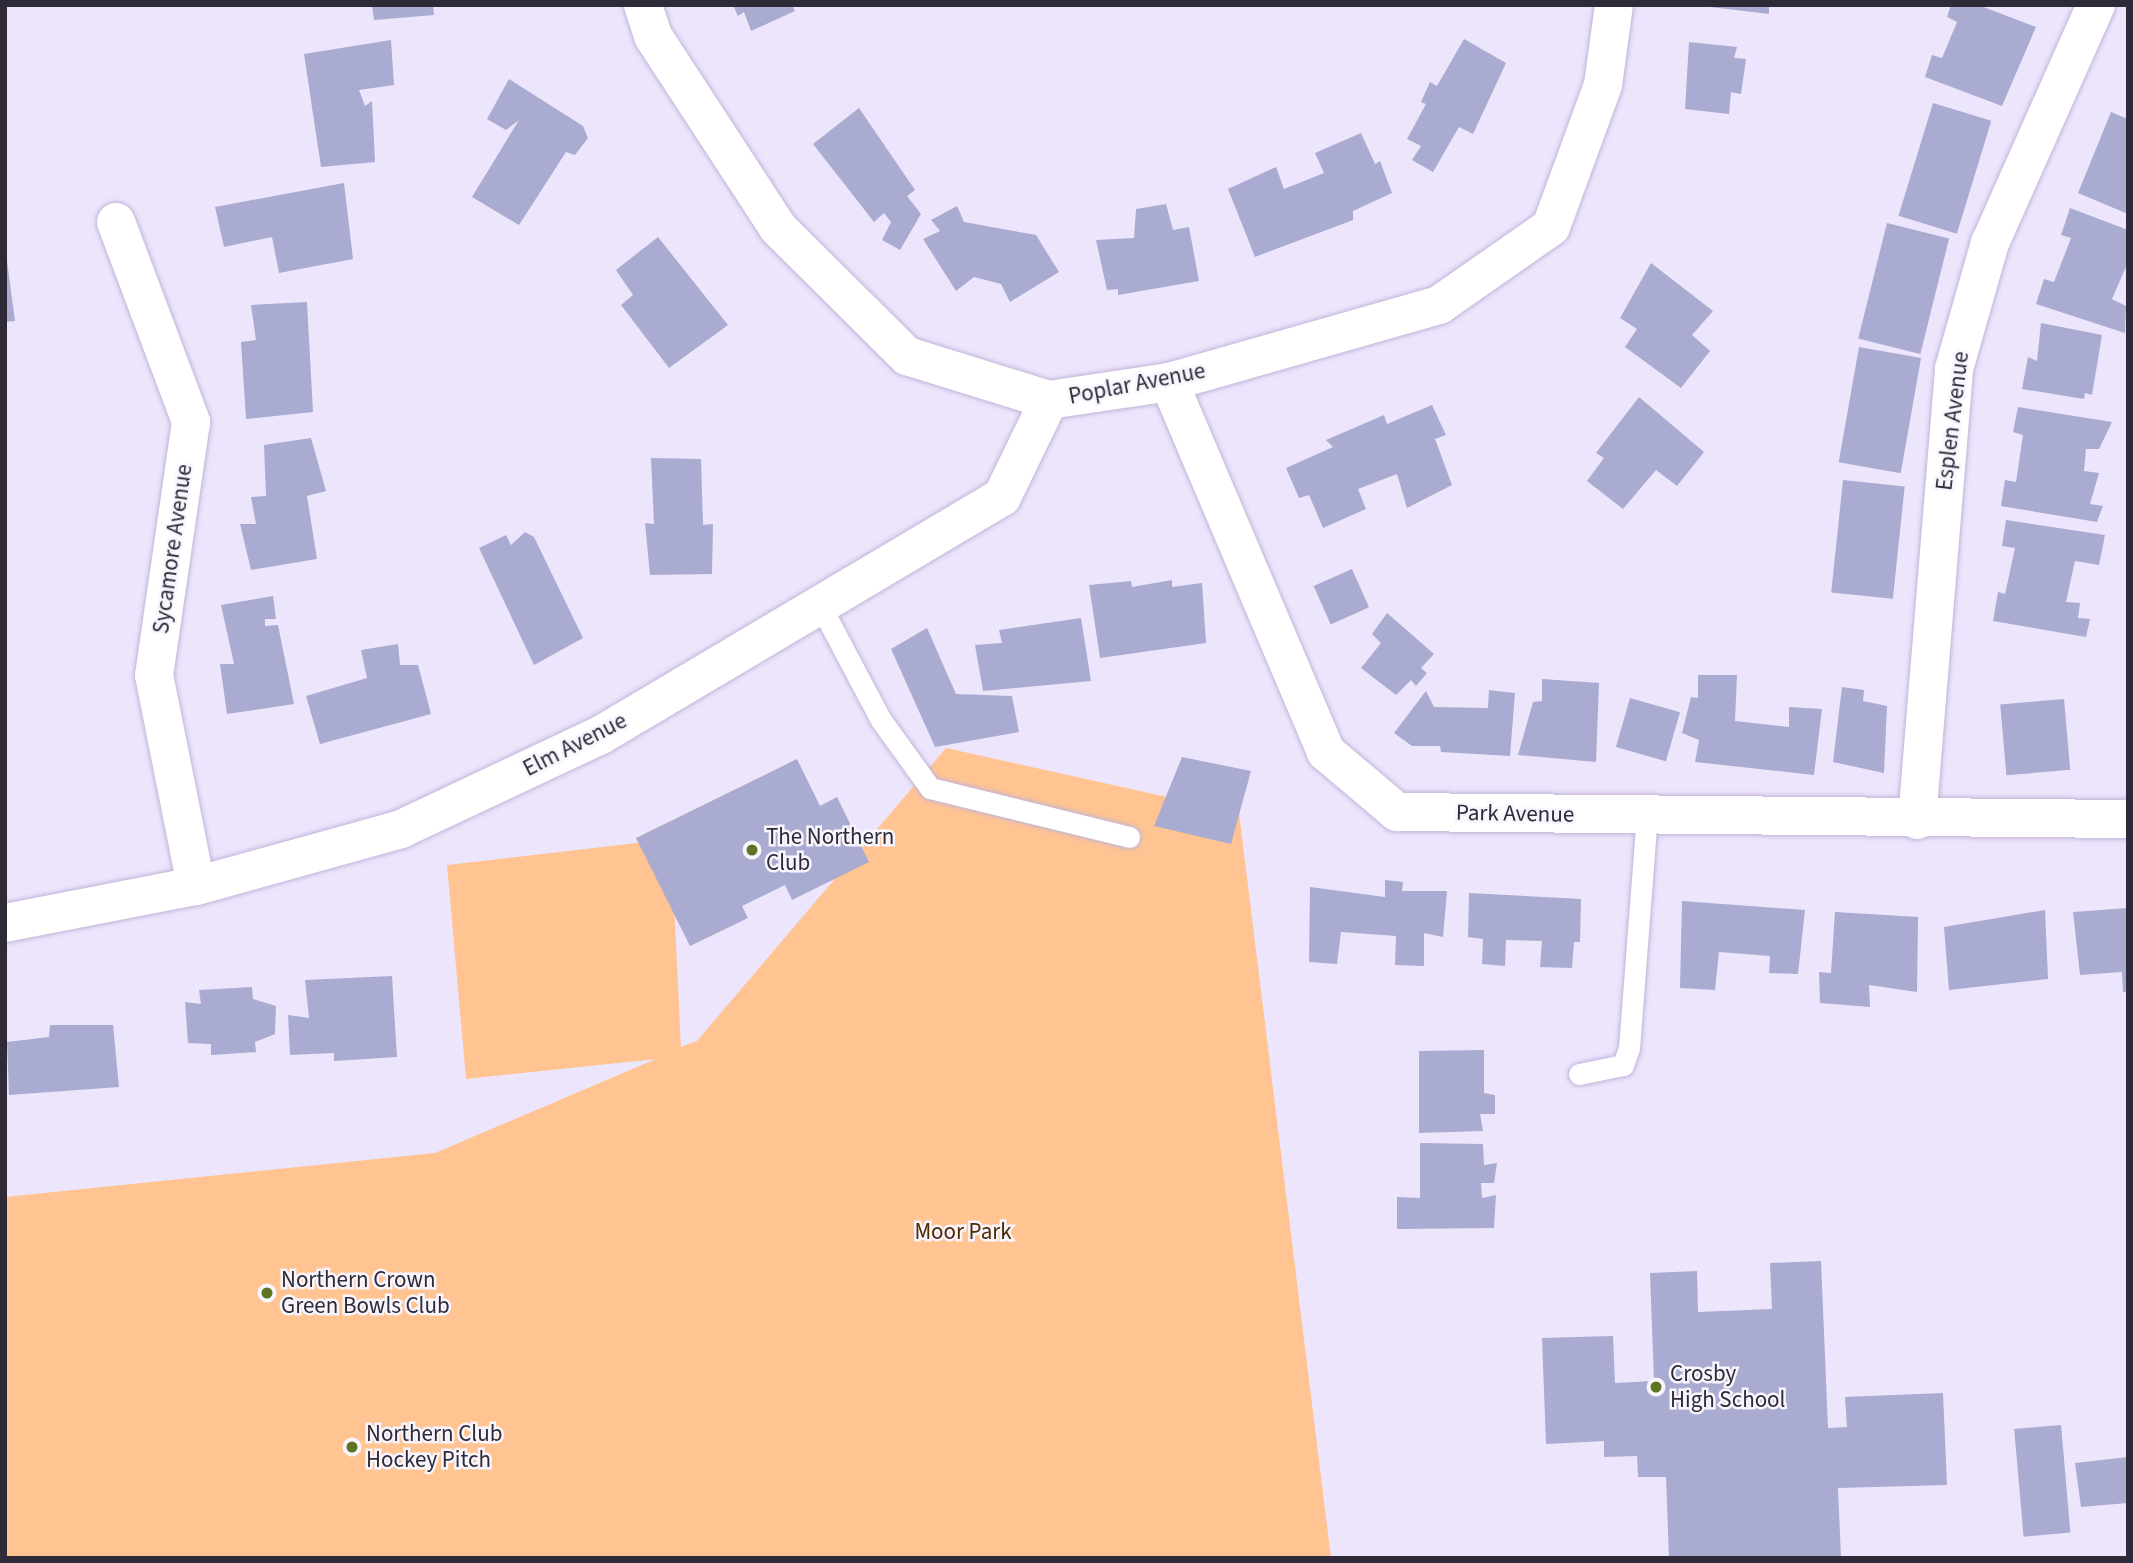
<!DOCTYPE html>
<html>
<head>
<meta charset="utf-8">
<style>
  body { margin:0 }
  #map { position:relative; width:2133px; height:1563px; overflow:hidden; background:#ede5fc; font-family:"Source Sans 3",sans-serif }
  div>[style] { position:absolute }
  .green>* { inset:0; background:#ffc491 }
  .building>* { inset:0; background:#a9abd1; transform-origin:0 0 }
  .roads { filter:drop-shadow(0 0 2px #c2b4d9) drop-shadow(0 0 2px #c2b4d9) }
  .lane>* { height:21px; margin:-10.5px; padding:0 10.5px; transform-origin:10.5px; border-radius:10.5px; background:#fff }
  .street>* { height:38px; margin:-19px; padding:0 19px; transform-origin:19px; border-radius:19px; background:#fff }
  .dots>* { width:19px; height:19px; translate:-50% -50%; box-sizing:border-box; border:4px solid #f8f5fd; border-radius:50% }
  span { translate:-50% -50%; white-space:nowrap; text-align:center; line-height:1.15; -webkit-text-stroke:5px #f8f5fd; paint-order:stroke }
  .street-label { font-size:23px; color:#2f2a38 }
  .poi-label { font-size:23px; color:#2f2a38 }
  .left { translate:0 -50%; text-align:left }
  .park-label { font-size:23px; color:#4f2a00 }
  .frame { position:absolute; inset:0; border:7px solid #2f2a38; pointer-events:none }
</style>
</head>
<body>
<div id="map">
  <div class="green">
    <div style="clip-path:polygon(946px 748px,1239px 813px,1331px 1558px,5px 1558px,5px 1197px,435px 1153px,656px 1059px,466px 1079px,447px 865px,671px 839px,681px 1047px,697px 1041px)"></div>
  </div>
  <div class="building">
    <div style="clip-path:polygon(372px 5px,433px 5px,434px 15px,374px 20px)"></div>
    <div style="clip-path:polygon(733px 5px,792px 5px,795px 11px,751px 31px,744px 12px,738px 16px)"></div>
    <div style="clip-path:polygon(1694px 5px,1769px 5px,1769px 14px)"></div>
    <div style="clip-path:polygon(1951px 5px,1978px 5px,2036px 27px,2002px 106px,1925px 77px,1932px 55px,1942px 58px,1957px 22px,1947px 17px)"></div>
    <div style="clip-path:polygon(1464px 39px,1506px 63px,1473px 134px,1459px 127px,1433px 172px,1412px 160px,1421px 146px,1407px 139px,1426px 104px,1421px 102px,1430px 82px,1437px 86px)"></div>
    <div style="clip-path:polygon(391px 40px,394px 85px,359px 90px,365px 106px,372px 101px,375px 162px,321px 167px,304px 54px)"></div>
    <div style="clip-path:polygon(1689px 42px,1737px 47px,1734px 58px,1746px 59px,1741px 94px,1731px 92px,1729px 114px,1685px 109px)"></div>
    <div style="clip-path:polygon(509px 79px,583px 126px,588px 138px,575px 155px,566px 152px,519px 225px,472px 197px,519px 120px,506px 130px,487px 119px)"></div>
    <div style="left:1933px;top:103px;width:61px;height:118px;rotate:17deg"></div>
    <div style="clip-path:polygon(859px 108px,915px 190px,907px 196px,921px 214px,900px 250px,882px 240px,891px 222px,884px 213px,874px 222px,813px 144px)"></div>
    <div style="clip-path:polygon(2111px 112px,2128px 119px,2128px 214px,2078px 193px)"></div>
    <div style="clip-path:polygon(1361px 133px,1375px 164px,1380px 161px,1392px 193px,1353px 211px,1353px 220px,1255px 257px,1228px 189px,1276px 167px,1284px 189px,1324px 173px,1315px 153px)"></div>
    <div style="clip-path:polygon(344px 183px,353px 259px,279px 273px,272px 237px,224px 247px,215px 207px)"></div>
    <div style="clip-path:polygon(1166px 204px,1173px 230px,1189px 227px,1199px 281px,1118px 295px,1118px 289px,1107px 290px,1096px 240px,1134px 238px,1136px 209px)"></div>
    <div style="clip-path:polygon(957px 206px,964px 222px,1036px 235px,1059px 272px,1010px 302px,1001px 284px,974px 277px,956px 291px,923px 239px,940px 231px,931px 220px)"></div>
    <div style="clip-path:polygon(2070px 208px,2128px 230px,2128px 262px,2112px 299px,2126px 306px,2125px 333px,2036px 304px,2044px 279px,2054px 282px,2071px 238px,2061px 235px)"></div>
    <div style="left:1887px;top:223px;width:64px;height:119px;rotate:14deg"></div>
    <div style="clip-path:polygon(658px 237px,728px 325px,669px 368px,621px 305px,633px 295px,616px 270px)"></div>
    <div style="clip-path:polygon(5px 246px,15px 321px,5px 322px)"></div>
    <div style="clip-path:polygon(1651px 263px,1713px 311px,1692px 335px,1710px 351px,1681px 388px,1625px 347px,1637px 329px,1620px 318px)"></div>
    <div style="clip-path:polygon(307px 302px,313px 412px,246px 419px,241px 342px,256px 340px,251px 305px)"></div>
    <div style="clip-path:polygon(2041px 323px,2102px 335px,2092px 395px,2085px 393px,2084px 399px,2022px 389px,2028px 357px,2037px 361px)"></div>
    <div style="left:1859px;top:347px;width:63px;height:117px;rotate:10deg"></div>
    <div style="clip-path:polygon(1639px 397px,1704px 452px,1677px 486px,1656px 470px,1623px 509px,1587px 481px,1604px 458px,1596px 453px)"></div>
    <div style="clip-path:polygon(1432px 405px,1446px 435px,1435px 439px,1452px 485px,1407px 508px,1397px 474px,1358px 489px,1366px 509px,1323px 528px,1309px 495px,1299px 498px,1286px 468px,1333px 447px,1326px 440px,1384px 415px,1387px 424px)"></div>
    <div style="clip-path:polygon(2018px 407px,2112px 422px,2099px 449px,2086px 449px,2084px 471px,2099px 473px,2090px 504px,2103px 506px,2097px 522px,2001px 506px,2005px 480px,2016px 482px,2023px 435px,2013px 432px)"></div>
    <div style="clip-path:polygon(311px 438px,326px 491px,307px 496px,317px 559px,251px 570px,240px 524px,256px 524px,251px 497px,266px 496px,264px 445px)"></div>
    <div style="clip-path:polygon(651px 458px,701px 459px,703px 525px,713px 524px,712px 574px,650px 575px,645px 523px,654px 524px)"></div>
    <div style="left:1843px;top:480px;width:62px;height:113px;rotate:6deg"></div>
    <div style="clip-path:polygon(2006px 520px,2105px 535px,2099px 565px,2075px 561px,2066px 602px,2080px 603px,2078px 618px,2090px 619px,2086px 637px,1993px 621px,1998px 592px,2005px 594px,2015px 548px,2002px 546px)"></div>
    <div style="clip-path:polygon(525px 532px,534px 537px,583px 638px,534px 665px,479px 548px,506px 535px,511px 545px)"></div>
    <div style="left:1352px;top:569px;width:42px;height:42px;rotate:66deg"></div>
    <div style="clip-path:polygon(1172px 580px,1172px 587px,1202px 583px,1206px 643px,1100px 658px,1089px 585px,1131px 581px,1132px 587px)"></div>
    <div style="clip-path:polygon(273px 596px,276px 619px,265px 619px,265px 626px,278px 625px,294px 704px,227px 714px,220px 664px,234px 664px,221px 605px)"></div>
    <div style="clip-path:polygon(1387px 613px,1434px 654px,1421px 668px,1427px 673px,1416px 686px,1411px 680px,1396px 695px,1361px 668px,1381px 643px,1372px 634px)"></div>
    <div style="clip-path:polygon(1081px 618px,1091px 681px,983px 691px,975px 645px,1002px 643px,999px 630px)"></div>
    <div style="clip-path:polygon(927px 628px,956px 694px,1012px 696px,1019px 732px,935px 747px,891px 649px)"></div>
    <div style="clip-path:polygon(398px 644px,400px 665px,418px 665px,431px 714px,320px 744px,306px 696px,367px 678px,361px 650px)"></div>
    <div style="clip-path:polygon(1698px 675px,1737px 675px,1735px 721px,1789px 727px,1789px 707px,1822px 709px,1814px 775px,1695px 762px,1699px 740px,1682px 733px,1691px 697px,1698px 698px)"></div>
    <div style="clip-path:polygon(1542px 679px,1599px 683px,1596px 762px,1518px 755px,1533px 702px,1542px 701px)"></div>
    <div style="clip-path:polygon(1842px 687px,1864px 690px,1863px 701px,1887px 706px,1884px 773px,1833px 762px)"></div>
    <div style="clip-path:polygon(1489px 690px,1515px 693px,1510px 756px,1441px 752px,1440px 746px,1412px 746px,1394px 733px,1426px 691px,1434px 707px,1488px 708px)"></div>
    <div style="left:1630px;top:698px;width:52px;height:51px;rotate:16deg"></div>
    <div style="left:2064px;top:699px;width:71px;height:64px;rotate:85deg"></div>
    <div style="clip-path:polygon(1182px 757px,1251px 771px,1231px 844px,1154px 826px)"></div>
    <div style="clip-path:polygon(797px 759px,820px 806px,837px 797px,869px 862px,792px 900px,785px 885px,742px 906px,748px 918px,690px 946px,636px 838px)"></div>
    <div style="clip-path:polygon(1385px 880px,1403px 882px,1402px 891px,1447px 891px,1443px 937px,1424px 933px,1424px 966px,1395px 965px,1396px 936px,1341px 932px,1337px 964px,1309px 962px,1310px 887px,1385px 897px)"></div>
    <div style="clip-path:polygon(1469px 893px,1581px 899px,1580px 942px,1574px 942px,1572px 968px,1540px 967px,1542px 941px,1506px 940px,1505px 966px,1482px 964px,1483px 939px,1468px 937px)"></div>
    <div style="clip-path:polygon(1682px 901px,1805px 910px,1798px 974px,1769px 973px,1770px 956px,1719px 952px,1715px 990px,1680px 988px)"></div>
    <div style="clip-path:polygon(2128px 908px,2128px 992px,2123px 992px,2122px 972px,2080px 975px,2073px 912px)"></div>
    <div style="clip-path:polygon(2045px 910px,2048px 979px,1949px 990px,1944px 927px)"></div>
    <div style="clip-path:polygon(1835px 912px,1918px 917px,1917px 992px,1869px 985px,1870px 1007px,1820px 1003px,1819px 972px,1831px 973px)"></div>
    <div style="clip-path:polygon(392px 976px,397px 1057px,334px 1061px,334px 1053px,290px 1055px,288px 1015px,309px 1018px,305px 980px)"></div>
    <div style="clip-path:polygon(252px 987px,253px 999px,276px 1006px,275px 1034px,255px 1042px,256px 1052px,211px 1055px,211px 1044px,188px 1043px,185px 1002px,201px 1004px,199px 990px)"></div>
    <div style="clip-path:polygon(50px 1025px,113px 1025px,119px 1087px,9px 1095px,7px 1042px,49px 1037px)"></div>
    <div style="clip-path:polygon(1484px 1050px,1484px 1093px,1495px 1095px,1495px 1114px,1480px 1114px,1483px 1131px,1419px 1133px,1419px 1051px)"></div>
    <div style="clip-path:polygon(1420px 1143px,1483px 1144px,1484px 1165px,1497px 1163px,1494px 1183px,1481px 1183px,1482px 1198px,1496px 1195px,1494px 1228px,1397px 1229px,1397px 1197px,1420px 1198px)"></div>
    <div style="clip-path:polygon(1821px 1261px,1828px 1428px,1847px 1427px,1845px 1397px,1943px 1393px,1947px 1485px,1838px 1488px,1841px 1558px,1669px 1558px,1666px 1477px,1638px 1477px,1637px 1456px,1604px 1457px,1604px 1441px,1546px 1444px,1542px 1338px,1613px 1336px,1615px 1383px,1654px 1381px,1650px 1273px,1697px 1271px,1698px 1312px,1772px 1309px,1770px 1263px)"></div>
    <div style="left:2061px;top:1425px;width:108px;height:47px;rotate:85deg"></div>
    <div style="clip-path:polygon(2128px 1457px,2128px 1503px,2081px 1507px,2075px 1463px)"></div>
  </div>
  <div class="roads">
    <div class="lane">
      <div style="left:820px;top:605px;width:130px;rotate:62.1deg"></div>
      <div style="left:881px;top:720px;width:84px;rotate:54.2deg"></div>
      <div style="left:930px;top:788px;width:205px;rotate:13.8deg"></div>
      <div style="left:1579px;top:1074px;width:45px;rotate:-11.6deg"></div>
      <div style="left:1623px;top:1065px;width:18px;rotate:-71deg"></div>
      <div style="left:1629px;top:1048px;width:233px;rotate:-85.6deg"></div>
    </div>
    <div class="street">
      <div style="left:643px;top:5px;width:33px;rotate:72deg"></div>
      <div style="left:653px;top:36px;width:229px;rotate:56.9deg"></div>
      <div style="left:778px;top:228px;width:182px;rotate:44.8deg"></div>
      <div style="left:907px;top:356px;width:149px;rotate:17.2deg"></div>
      <div style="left:1049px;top:400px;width:121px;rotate:-8.5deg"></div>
      <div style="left:1169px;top:382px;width:281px;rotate:-15.9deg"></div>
      <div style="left:1439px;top:305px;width:136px;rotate:-34.9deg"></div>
      <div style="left:1551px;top:227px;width:151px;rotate:-69.9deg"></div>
      <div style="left:1603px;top:85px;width:81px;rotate:-82.2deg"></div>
      <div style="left:116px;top:222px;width:214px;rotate:69.4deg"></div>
      <div style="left:191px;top:422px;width:256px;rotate:98.3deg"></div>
      <div style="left:154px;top:675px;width:215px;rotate:78.7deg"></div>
      <div style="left:1169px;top:382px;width:402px;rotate:67deg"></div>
      <div style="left:1326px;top:752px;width:93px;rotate:40.2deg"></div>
      <div style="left:1397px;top:812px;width:731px;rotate:0.55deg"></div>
      <div style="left:1917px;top:820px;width:453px;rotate:-85.3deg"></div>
      <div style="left:1954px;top:369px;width:131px;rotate:-74.1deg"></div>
      <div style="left:1990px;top:243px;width:261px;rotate:-66deg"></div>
      <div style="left:5px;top:923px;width:195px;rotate:-11deg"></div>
      <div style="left:196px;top:886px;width:213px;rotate:-15.5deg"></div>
      <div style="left:401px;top:829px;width:221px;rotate:-25.2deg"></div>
      <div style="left:601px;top:735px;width:466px;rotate:-30.7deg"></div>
      <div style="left:1002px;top:497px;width:108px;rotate:-64.1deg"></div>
    </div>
  </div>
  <div class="dots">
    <div style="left:752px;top:850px;background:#5f7423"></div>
    <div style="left:267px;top:1293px;background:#5f7423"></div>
    <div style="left:1656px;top:1387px;background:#5f7423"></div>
    <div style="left:352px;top:1447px;background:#5f7423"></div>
  </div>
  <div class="street-label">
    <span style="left:1137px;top:384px;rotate:-11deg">Poplar Avenue</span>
    <span style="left:1953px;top:421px;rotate:-83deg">Esplen Avenue</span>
    <span style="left:173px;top:549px;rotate:-82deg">Sycamore Avenue</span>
    <span style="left:575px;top:745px;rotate:-27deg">Elm Avenue</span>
    <span style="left:1515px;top:814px;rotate:1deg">Park Avenue</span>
  </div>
  <div class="poi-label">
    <span class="left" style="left:766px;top:850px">The Northern<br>Club</span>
    <span class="left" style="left:281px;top:1293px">Northern Crown<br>Green Bowls Club</span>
    <span class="left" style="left:1670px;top:1387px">Crosby<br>High School</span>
    <span class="left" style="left:366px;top:1447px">Northern Club<br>Hockey Pitch</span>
  </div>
  <div class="park-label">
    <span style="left:963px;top:1232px">Moor Park</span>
  </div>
  <div class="frame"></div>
</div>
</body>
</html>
